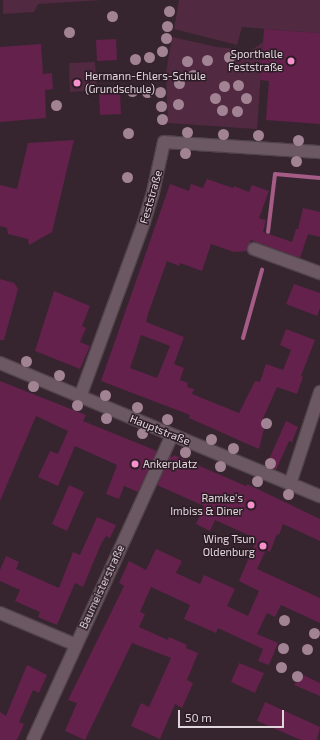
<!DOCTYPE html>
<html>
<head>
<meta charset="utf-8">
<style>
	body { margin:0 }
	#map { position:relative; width:320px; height:740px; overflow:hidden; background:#36252f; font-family:"Exo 2",sans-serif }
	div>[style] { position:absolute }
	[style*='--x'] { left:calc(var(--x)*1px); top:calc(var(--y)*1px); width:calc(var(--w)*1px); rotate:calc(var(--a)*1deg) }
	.green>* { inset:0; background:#512941 }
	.stream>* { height:4px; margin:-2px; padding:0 2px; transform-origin:2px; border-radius:2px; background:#a55d88 }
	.building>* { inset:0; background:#63214c }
	.roads { filter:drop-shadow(1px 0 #50424a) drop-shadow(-1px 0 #50424a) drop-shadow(0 1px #50424a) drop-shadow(0 -1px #50424a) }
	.minor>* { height:12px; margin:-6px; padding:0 6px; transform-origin:6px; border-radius:6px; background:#6c5863 }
	.trees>* { width:11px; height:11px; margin:-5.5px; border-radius:50%; background:#a28394 }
	.dots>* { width:11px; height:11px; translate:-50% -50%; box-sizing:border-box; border:2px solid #2c1c25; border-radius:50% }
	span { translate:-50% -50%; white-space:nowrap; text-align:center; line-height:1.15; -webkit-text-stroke:3px #2c1c25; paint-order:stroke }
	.poi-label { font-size:11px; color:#e1d5dc }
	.right { translate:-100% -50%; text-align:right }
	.left { translate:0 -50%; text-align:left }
	.street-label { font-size:11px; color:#e1d5dc }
	.scale { position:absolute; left:178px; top:710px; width:106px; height:18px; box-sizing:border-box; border:2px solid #e1d5dc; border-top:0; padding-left:5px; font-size:12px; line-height:14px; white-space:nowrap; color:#e1d5dc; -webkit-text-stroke:3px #2c1c25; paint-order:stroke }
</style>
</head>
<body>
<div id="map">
	<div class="green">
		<i style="clip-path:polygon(3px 0,103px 0,38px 4px,34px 12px,3px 14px)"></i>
		<i style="clip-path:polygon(179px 0,320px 0,320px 33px,242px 27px,237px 45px,174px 29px)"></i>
		<i style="clip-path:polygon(172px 37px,217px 47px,237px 49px,241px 57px,263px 42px,257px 129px,168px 123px,166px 73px)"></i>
		<i style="clip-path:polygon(95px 62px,97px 90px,70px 92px,69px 63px)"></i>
	</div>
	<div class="stream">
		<i style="--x:268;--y:232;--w:58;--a:-83.1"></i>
		<i style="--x:275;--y:174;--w:45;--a:5.1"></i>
		<i style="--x:243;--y:338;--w:71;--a:-74.4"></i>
	</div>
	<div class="building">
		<i style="clip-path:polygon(264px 29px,320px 33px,320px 124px,266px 120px,269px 81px,260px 80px)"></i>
		<i style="clip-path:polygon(116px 39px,117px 60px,97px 61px,96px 40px)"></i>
		<i style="clip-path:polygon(41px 44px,43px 74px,52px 73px,53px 89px,45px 90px,46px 118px,0 122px,0 47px)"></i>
		<i style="clip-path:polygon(120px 93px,121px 114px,100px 115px,99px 94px)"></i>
		<i style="clip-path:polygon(74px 140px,52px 232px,29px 245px,28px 239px,8px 234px,7px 228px,0 226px,0 185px,17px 189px,28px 143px)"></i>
		<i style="clip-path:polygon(evenodd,207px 179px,233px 188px,234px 186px,249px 192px,252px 185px,269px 191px,259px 218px,266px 220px,263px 232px,292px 242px,296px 229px,298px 229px,303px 208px,320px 212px,320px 237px,308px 234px,300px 258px,251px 240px,247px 251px,234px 252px,211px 244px,202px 271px,180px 263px,179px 266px,167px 261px,148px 314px,146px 322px,184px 337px,174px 364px,184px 368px,180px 380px,188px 383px,187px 387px,194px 389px,192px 394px,239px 413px,255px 381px,260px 382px,266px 364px,283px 370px,291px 350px,280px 345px,286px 329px,315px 340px,301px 376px,303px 377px,297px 394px,277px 387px,261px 423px,265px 425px,259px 449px,189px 418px,190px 415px,101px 381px,170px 184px,189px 191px,191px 184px,203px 188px,207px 179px,141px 335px,170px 346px,157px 378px,130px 368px,141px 335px)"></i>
		<i style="clip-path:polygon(0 279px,14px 283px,18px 289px,4px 340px,0 340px)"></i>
		<i style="clip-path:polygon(294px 284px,320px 293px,320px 308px,317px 316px,286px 304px)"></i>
		<i style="clip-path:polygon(54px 291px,90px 306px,82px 326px,86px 328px,80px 342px,90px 346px,80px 369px,35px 351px)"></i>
		<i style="clip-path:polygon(0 381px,86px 415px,83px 421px,157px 451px,138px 492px,124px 486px,119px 499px,106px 494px,117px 465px,75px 446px,58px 486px,38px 477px,50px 451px,58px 454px,68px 431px,36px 416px,0 501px)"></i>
		<i style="clip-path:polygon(286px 421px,298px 427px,292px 442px,289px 441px,276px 470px,266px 466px)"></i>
		<i style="clip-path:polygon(174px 455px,246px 486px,247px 484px,320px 519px,320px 541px,283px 524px,279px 535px,277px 534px,270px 552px,266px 550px,257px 569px,320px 598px,320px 623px,281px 605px,275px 617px,267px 613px,257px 634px,278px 643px,269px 665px,258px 661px,263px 649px,218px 628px,216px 633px,184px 619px,190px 605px,151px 587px,140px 612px,145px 614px,139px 627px,168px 640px,169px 637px,187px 645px,186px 648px,198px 653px,187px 680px,193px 683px,182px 708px,175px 704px,160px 739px,131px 726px,141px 703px,149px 707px,171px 658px,132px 643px,85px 740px,65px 731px,77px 703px,68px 700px,124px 586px,119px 583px,129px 561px,146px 570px,156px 549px,182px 561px,176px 573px,200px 584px,204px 575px,235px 589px,227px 606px,248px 616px,259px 591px,239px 581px,257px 539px,215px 520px,210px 531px,196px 524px,204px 506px,157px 485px,170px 456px,173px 457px)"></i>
		<i style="clip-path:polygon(69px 485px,84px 492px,67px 531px,52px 524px)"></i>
		<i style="clip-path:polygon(97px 517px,116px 525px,110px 538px,106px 536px,101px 544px,83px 587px,75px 583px,57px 625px,38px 617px,40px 612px,15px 601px,20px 590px,0 581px,0 570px,6px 556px,19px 562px,16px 569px,59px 588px,73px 552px,80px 555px)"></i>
		<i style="clip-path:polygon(239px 663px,264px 673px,255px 693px,231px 682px)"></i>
		<i style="clip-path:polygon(27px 665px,47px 675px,39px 693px,33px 690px,19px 722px,24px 724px,17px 740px,0 740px,0 712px,6px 716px)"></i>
		<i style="clip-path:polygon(303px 675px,320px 683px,320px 696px,294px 685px)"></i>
		<i style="clip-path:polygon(265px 702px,320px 727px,317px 740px,301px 740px,257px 721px)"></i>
	</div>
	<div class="roads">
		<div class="minor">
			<i style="--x:254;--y:249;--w:70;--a:20"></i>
			<i style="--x:0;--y:363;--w:347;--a:22.6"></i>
			<i style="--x:80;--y:397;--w:186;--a:-69.9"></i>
			<i style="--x:144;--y:222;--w:31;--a:-73"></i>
			<i style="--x:153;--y:192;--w:51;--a:-77.6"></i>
			<i style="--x:164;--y:142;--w:156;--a:3.7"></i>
			<i style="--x:290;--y:484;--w:97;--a:-71.9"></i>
			<i style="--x:0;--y:613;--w:82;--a:22.8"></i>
			<i style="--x:33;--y:740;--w:335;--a:-65.5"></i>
		</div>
	</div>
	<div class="trees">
		<i style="left:169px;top:11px"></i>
		<i style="left:112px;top:16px"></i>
		<i style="left:167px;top:26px"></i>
		<i style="left:69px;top:32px"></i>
		<i style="left:166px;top:38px"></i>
		<i style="left:162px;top:51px"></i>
		<i style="left:149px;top:57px"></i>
		<i style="left:229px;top:57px"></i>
		<i style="left:135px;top:59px"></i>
		<i style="left:207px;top:60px"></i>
		<i style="left:187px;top:61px"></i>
		<i style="left:193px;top:75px"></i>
		<i style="left:179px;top:83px"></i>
		<i style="left:238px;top:85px"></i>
		<i style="left:224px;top:86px"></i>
		<i style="left:132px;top:91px"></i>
		<i style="left:147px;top:92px"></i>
		<i style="left:160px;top:92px"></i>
		<i style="left:215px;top:98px"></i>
		<i style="left:246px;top:98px"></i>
		<i style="left:178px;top:104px"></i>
		<i style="left:56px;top:105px"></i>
		<i style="left:161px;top:106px"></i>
		<i style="left:222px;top:110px"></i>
		<i style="left:237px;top:111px"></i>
		<i style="left:162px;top:119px"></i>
		<i style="left:187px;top:132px"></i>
		<i style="left:128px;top:133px"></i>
		<i style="left:223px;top:134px"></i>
		<i style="left:258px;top:135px"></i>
		<i style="left:298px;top:140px"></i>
		<i style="left:185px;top:153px"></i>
		<i style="left:296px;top:161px"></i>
		<i style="left:127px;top:177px"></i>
		<i style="left:26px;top:361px"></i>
		<i style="left:59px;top:375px"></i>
		<i style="left:33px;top:386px"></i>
		<i style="left:105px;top:395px"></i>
		<i style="left:77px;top:405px"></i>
		<i style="left:137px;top:407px"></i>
		<i style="left:106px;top:418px"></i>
		<i style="left:167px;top:419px"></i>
		<i style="left:266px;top:423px"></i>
		<i style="left:142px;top:433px"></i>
		<i style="left:211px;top:439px"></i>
		<i style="left:233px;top:448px"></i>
		<i style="left:185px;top:452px"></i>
		<i style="left:270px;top:463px"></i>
		<i style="left:220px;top:466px"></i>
		<i style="left:257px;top:481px"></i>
		<i style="left:288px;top:494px"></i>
		<i style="left:284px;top:620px"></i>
		<i style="left:314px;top:633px"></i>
		<i style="left:283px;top:648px"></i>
		<i style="left:307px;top:649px"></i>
		<i style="left:281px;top:667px"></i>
		<i style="left:297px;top:676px"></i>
	</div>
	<div class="dots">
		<i style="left:291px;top:61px;background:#f790cd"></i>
		<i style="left:77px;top:83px;background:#f790cd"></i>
		<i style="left:135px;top:464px;background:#f790cd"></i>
		<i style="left:251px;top:505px;background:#f790cd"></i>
		<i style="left:263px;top:546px;background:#f790cd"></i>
	</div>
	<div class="poi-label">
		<span class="right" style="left:283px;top:61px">Sporthalle<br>Feststraße</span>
		<span class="left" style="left:85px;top:83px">Hermann-Ehlers-Schule<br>(Grundschule)</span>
		<span class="left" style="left:143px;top:464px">Ankerplatz</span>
		<span class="right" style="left:243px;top:505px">Ramke's<br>Imbiss &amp; Diner</span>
		<span class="right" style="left:255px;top:546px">Wing Tsun<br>Oldenburg</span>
	</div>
	<div class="street-label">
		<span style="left:151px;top:197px;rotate:-74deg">Feststraße</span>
		<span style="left:160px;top:430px;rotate:22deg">Hauptstraße</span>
		<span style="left:102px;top:587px;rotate:-65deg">Baumeisterstraße</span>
	</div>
	<div class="scale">50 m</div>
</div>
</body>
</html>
